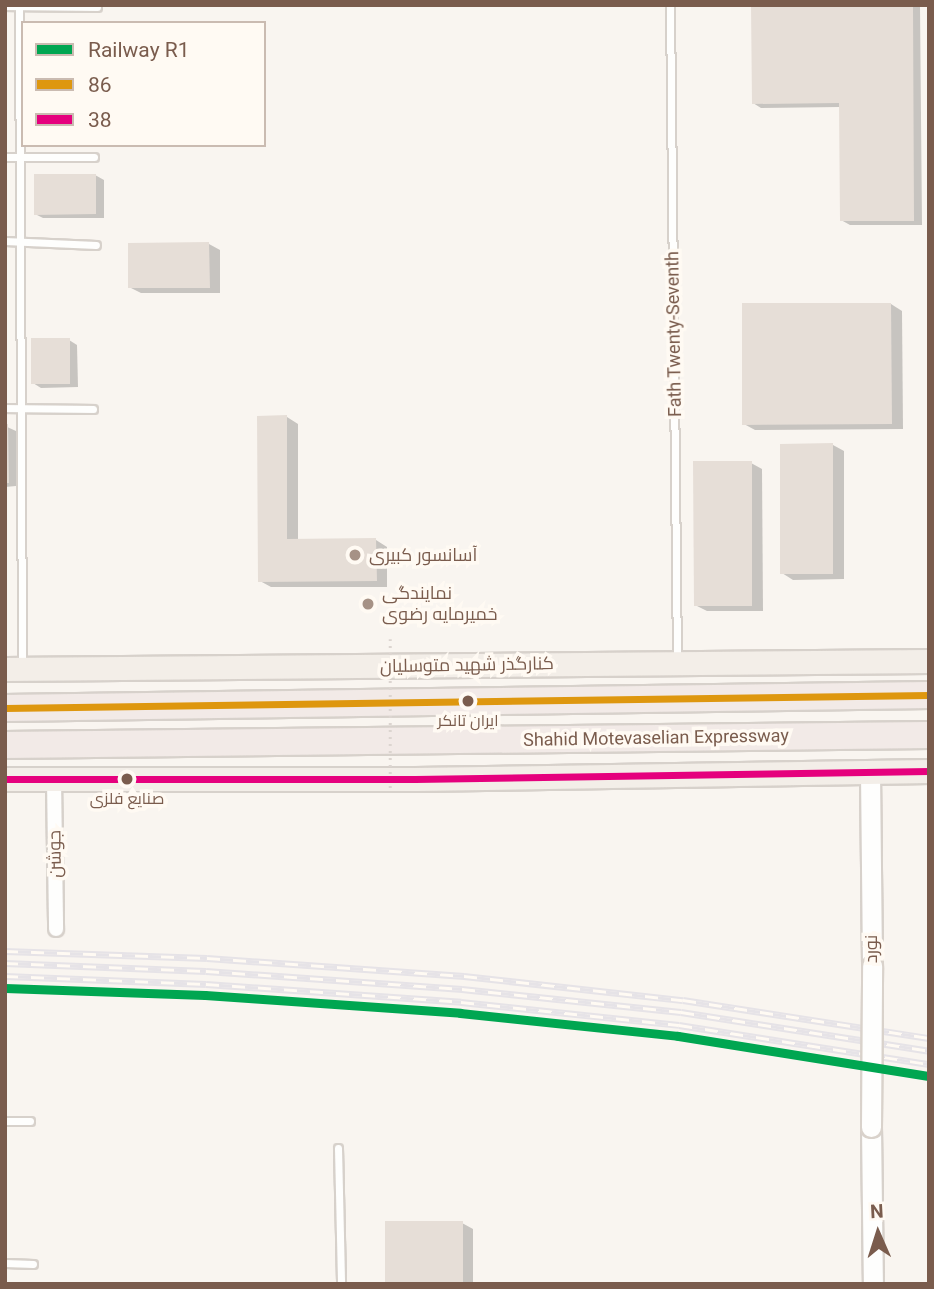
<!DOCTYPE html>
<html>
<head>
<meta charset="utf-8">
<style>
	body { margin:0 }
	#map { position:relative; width:934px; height:1289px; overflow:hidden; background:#f9f5f0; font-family:Roboto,Cairo,sans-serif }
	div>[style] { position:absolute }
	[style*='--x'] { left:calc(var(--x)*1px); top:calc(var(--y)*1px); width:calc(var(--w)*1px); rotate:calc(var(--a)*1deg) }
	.shadow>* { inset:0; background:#0003 }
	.building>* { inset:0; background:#e6ded7 }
	.roads { filter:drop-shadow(2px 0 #d7d1cb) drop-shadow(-2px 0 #d7d1cb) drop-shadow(0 2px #d7d1cb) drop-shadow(0 -2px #d7d1cb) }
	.lane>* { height:7px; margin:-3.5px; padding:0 3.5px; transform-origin:3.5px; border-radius:3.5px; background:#fefefd }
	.street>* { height:14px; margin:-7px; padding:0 7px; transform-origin:7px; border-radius:7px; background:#fefefd }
	.secondary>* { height:19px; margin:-9.5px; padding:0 9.5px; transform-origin:9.5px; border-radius:9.5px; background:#fefefd }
	.primary>* { height:23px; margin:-11.5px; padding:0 11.5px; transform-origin:11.5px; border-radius:11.5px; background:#f3eee8 }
	.highway>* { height:26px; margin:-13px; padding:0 13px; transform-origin:13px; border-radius:13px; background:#f2eae7 }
	.rail>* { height:7px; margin-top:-3.5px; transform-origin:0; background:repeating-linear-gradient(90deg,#fffaf3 0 13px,#e6e3e7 0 26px); box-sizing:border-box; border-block:2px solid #e6e3e7 }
	.path-bridge>* { height:2.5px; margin-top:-1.25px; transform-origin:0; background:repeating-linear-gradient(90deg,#dcd5d0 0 2px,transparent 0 7px) }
	.bridges { filter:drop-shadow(2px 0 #d9d2cb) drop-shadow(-2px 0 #d9d2cb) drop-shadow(0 2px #d9d2cb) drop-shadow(0 -2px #d9d2cb) }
	.secondary-bridge>* { height:19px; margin:-9.5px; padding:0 9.5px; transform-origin:9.5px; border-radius:9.5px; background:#fefefd }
	.bus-1>* { height:7px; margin:-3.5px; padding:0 3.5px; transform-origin:3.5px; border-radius:3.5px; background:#de970f }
	.bus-2>* { height:7px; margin:-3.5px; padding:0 3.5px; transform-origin:3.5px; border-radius:3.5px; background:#e5007d }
	.rail-1>* { height:9px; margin:-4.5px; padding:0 4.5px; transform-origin:4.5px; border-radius:4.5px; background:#00a651 }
	.dots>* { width:19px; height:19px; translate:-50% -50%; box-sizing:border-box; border:4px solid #fffaf3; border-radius:50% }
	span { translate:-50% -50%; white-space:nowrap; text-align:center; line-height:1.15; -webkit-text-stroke:7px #fffaf3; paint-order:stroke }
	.bus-label { font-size:16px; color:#7a5c4d }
	.street-label { font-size:18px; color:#7a5c4d }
	.poi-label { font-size:18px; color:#7a5c4d }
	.left { translate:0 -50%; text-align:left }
	.frame { position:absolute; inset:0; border:7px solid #7a5c4d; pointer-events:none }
	.legend { position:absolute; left:21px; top:21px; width:245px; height:126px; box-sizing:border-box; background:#fffaf3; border:2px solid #cabbb1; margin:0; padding:9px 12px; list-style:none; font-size:21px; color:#7a5c4d }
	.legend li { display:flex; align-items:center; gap:14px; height:35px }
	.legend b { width:35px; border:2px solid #cabbb1 }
	.north { position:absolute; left:843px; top:1198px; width:70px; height:70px; -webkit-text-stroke:5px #fffaf3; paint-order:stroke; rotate:357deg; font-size:19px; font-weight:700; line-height:28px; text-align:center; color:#7a5c4d }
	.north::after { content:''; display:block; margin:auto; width:24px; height:32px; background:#7a5c4d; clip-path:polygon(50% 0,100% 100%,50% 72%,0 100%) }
</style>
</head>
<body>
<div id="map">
	<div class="shadow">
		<i style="clip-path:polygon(753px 5px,920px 5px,922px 225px,850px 225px,841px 220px,840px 107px,761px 108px,753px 103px)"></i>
		<i style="clip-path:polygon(95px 175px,104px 180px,104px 218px,43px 218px,35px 214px)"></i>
		<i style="clip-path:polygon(209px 244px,220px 250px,220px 293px,141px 293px,129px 287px)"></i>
		<i style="clip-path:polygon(891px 304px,902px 311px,903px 429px,755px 430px,744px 424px)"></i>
		<i style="clip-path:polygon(69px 340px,77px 345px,78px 387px,41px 388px,33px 383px)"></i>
		<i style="clip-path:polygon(287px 417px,298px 424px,298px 540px,376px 540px,387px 547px,387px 587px,271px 587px,260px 581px)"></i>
		<i style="clip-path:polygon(5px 426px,16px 431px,16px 486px,5px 487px)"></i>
		<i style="clip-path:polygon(833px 445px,844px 451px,844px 579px,793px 580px,782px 573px)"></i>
		<i style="clip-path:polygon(928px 457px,929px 457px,929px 504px,928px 504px)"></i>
		<i style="clip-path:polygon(751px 463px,762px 469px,763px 611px,707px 611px,695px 605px)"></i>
		<i style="clip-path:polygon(462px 1223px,473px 1229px,473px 1284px,387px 1284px)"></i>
	</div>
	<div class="building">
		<i style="clip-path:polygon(751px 5px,913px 5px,914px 221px,840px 221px,839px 103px,752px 104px)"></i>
		<i style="clip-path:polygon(34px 174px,96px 174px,96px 214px,34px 215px)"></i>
		<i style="clip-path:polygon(209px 242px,210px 288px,128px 288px,128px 243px)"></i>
		<i style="clip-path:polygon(742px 303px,891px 303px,892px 424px,742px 425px)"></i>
		<i style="clip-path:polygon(31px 338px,70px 338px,70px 384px,31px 384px)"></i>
		<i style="clip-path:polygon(287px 415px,287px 539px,376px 538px,377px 581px,258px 582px,257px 416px)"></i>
		<i style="clip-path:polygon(5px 424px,8px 424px,9px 483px,5px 483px)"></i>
		<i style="clip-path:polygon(833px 443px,833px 574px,780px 574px,780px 444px)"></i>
		<i style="clip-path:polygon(693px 461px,752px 461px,752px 606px,694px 606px)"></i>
		<i style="clip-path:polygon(385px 1221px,463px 1221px,463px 1284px,385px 1284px)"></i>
	</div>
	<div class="roads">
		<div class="lane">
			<i style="--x:19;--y:5;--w:661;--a:89.74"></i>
			<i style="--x:670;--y:5;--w:654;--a:89.39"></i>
			<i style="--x:5;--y:6;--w:92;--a:0.6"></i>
			<i style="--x:5;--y:157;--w:89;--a:0"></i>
			<i style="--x:5;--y:241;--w:91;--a:2.5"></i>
			<i style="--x:5;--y:408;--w:88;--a:0.7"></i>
			<i style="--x:5;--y:1121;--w:25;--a:0"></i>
			<i style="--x:338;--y:1148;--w:136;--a:88.7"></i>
			<i style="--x:5;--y:1263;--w:28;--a:2"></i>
		</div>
		<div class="street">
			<i style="--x:54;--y:779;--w:150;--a:89.2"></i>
		</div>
		<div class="secondary">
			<i style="--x:870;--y:772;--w:194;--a:89.4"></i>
			<i style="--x:871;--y:1127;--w:157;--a:89.3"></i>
		</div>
		<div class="primary">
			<i style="--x:5;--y:669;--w:924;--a:-0.5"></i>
			<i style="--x:5;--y:779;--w:410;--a:0"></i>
			<i style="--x:415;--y:779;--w:514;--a:-0.89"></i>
		</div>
		<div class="highway">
			<i style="--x:5;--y:708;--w:924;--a:-0.81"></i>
			<i style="--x:5;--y:745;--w:924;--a:-0.62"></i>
		</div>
	</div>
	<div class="rail">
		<i style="--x:5;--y:951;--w:202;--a:2"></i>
		<i style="--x:207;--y:958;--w:258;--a:4"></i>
		<i style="--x:464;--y:976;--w:220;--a:6.3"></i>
		<i style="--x:683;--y:1000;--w:249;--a:8.8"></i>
		<i style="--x:5;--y:963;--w:201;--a:2.3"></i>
		<i style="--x:206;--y:971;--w:257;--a:4"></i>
		<i style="--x:462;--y:989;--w:220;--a:6"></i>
		<i style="--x:681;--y:1012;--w:251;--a:8.9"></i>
		<i style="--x:5;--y:976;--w:201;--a:2.3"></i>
		<i style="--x:206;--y:984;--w:256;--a:4"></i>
		<i style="--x:461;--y:1002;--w:219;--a:6"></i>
		<i style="--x:679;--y:1025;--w:253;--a:8.9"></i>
	</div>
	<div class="path-bridge">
		<i style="--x:390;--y:788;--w:149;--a:-90"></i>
	</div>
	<div class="bridges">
		<div class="secondary-bridge">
			<i style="--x:871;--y:1127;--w:161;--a:-89.6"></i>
		</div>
	</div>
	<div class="bus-1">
		<i style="--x:5;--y:708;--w:924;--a:-0.81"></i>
	</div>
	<div class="bus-2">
		<i style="--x:5;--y:779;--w:410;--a:0"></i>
		<i style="--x:415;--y:779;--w:514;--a:-0.89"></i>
	</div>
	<div class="rail-1">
		<i style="--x:5;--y:988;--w:200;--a:2"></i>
		<i style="--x:205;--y:995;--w:256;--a:4"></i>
		<i style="--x:460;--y:1013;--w:219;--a:6"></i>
		<i style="--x:678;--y:1036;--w:254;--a:9.1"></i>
	</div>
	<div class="dots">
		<i style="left:355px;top:555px;background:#a69286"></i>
		<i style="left:368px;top:604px;background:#a69286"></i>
		<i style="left:468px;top:701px;background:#7a5c4d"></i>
		<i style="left:127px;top:779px;background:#7a5c4d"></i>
	</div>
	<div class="bus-label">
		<span style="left:468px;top:721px">ایران تانکر</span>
		<span style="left:127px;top:799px">صنایع فلزی</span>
	</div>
	<div class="street-label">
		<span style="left:674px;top:334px;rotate:-91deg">Fath Twenty-Seventh</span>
		<span style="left:467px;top:665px;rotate:-1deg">کنارگذر شهید متوسلیان</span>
		<span style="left:656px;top:738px;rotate:-1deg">Shahid Motevaselian Expressway</span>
		<span style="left:55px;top:854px;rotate:-91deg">جوشن</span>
		<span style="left:871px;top:949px;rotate:-90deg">نورد</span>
	</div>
	<div class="poi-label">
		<span class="left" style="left:369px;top:555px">آسانسور کبیری</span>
		<span class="left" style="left:382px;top:604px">نمایندگی<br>خمیرمایه رضوی</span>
	</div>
	<div class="frame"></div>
	<ul class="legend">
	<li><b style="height:9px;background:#00a651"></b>Railway R1</li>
	<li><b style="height:9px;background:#de970f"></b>86</li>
	<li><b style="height:9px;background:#e5007d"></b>38</li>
	</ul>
	<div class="north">N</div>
</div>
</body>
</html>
